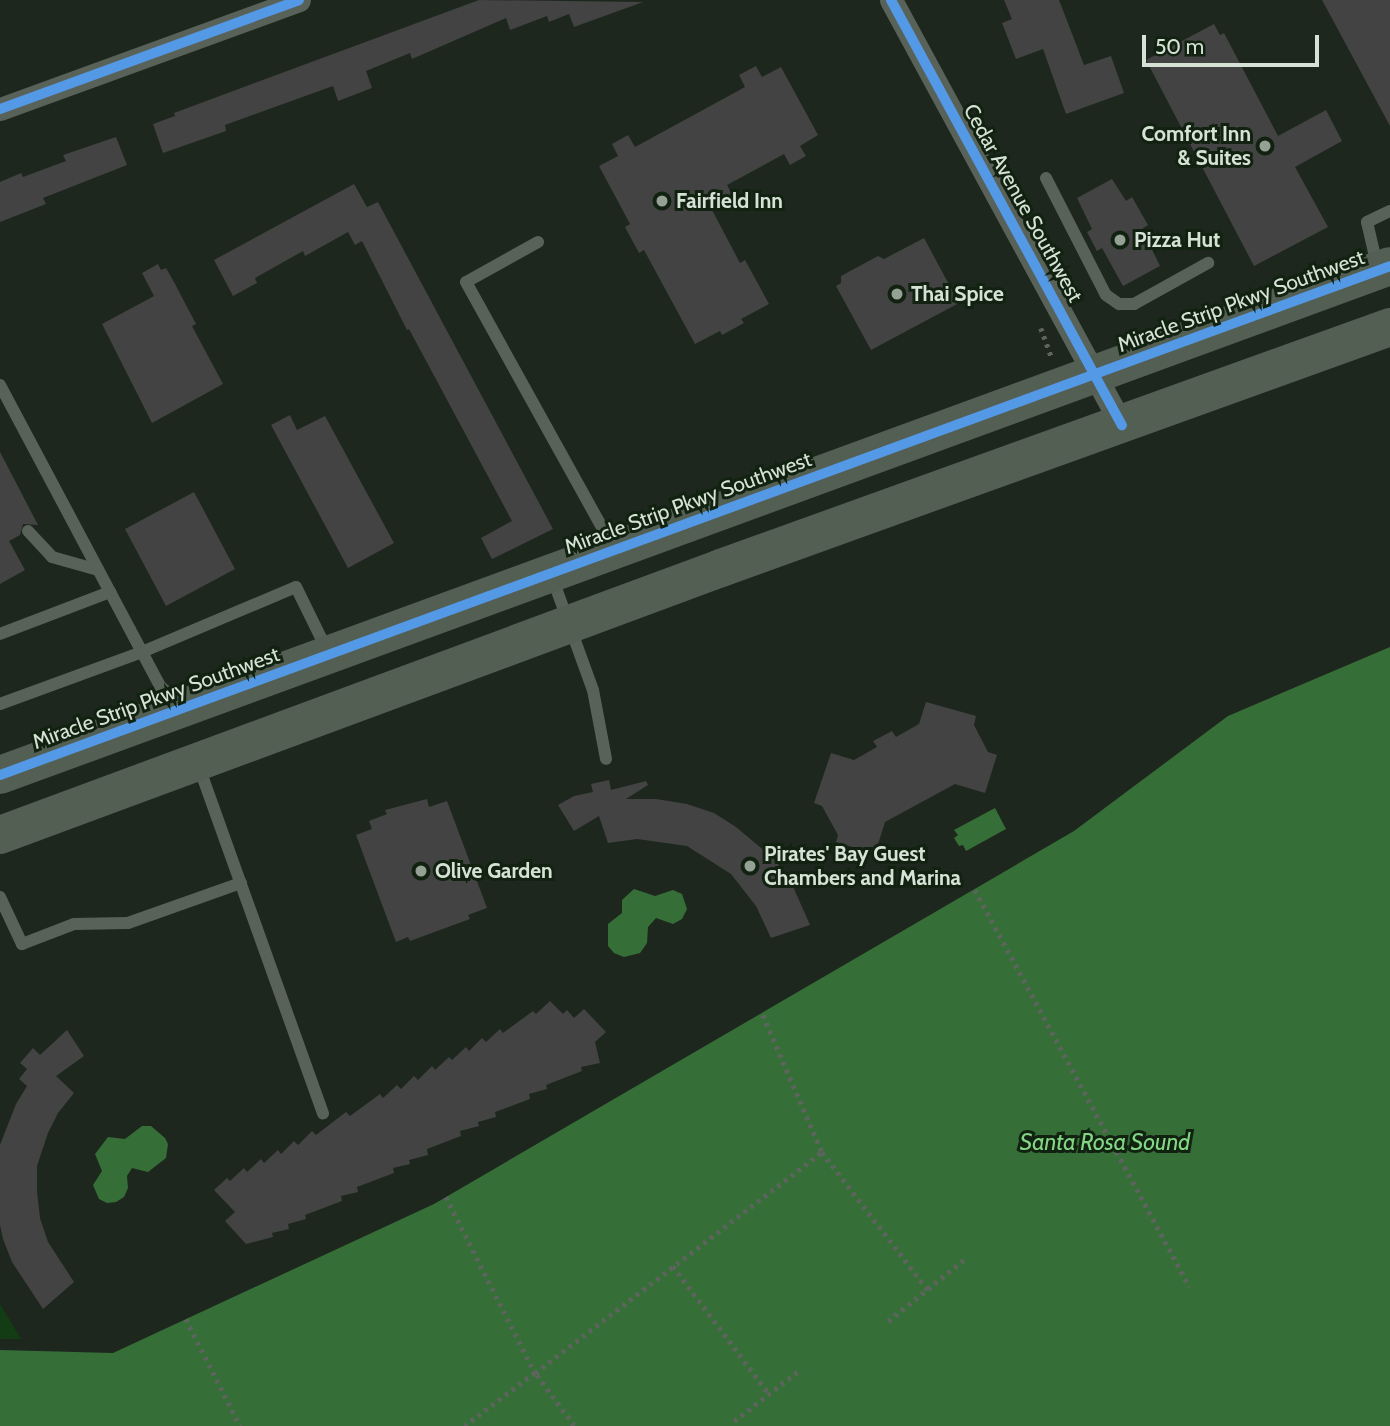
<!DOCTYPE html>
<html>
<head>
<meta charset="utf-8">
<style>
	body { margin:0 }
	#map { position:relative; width:1390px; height:1426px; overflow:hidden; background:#1e271e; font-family:Cabin,sans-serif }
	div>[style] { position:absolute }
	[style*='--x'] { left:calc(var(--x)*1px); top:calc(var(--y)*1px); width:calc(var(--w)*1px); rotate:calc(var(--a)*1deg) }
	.green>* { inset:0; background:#133c15 }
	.water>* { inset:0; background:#366e38 }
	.building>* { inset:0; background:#424342 }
	.path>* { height:4.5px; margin-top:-2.25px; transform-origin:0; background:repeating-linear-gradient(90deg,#5d645d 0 3.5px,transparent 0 8.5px) }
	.lane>* { height:12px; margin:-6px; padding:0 6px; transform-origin:6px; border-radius:6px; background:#596259 }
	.street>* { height:23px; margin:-11.5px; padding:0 11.5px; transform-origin:11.5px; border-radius:11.5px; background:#596259 }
	.highway>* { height:38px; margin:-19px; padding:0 19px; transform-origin:19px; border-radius:19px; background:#545f54 }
	.cycleway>* { height:10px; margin:-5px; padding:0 5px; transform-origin:5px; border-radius:5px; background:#5399e6 }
	.dots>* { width:19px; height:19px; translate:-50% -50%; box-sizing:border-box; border:4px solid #121; border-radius:50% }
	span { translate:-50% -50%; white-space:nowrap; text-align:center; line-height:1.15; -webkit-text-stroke:6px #121; paint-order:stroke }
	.poi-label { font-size:21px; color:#d7e2d7; font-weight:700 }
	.right { translate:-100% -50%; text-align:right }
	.left { translate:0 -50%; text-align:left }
	.street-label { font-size:21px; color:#d7e2d7 }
	.water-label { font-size:23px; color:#83d684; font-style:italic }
	.scale { position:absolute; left:1142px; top:35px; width:177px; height:32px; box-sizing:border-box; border:4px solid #d7e2d7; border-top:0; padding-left:9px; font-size:21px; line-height:24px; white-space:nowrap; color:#d7e2d7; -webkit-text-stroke:5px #121; paint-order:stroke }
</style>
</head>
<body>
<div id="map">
	<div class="green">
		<i style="clip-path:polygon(0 1304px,21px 1339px,0 1339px)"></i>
	</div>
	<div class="water">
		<i style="clip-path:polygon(1390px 647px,1390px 1426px,0 1426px,0 1350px,113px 1353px,434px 1204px,1074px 831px,1228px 716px)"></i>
		<i style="clip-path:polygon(995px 808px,1006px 829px,966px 851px,963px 845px,959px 846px,954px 838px,958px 835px,954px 830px)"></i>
		<i style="clip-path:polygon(634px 889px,655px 896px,673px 890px,682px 894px,687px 909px,682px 919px,673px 924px,656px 918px,648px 927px,647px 943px,640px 953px,624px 957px,614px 953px,608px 946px,608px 924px,622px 913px,622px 900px)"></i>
		<i style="clip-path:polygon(142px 1126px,151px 1126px,165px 1138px,168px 1144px,166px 1158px,148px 1172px,132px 1168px,127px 1176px,128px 1188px,124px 1197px,116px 1202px,107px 1203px,99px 1199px,93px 1185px,102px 1171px,95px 1154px,108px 1137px,125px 1139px)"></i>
	</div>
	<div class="building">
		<i style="clip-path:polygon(479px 0,643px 2px,574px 27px,569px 14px,549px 22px,547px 16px,510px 30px,506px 18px,412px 59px,410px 53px,366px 71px,372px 88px,338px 101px,333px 86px,225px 125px,226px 131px,163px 153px,153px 124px,175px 116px,174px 113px)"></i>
		<i style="clip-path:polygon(1004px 0,1059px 0,1084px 65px,1111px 56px,1124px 93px,1066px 114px,1043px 49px,1016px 59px,1002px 23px,1012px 19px)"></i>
		<i style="clip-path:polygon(1322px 0,1390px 0,1390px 126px)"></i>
		<i style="clip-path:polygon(1214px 24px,1220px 35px,1224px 33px,1278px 136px,1326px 110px,1342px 141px,1295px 167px,1328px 227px,1254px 266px,1146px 60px)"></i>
		<i style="clip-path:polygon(756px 66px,762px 77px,781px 67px,818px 135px,800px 146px,806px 156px,790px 165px,784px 154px,727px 185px,733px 196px,711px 208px,740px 263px,745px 260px,769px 304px,741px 319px,744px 323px,722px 335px,720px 331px,695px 344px,644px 250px,639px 253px,625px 227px,630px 224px,599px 166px,618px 156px,612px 144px,628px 135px,635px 147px,745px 87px,739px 75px)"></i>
		<i style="clip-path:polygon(116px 137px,127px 165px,43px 198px,46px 204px,0 222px,0 182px,21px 173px,23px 177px,66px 161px,63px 155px)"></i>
		<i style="clip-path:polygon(1112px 179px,1126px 201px,1132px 197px,1148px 225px,1142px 229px,1160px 266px,1123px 286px,1102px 248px,1097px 251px,1087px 232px,1092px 229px,1077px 198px)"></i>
		<i style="clip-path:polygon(354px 184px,367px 207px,378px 202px,553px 529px,492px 559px,481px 538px,512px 521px,409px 329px,407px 330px,362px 241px,355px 245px,348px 232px,305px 256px,303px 251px,255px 278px,257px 283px,233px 296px,214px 260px)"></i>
		<i style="clip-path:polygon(924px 238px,959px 303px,871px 350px,836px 286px,841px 283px,841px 276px,878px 256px,884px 259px)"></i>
		<i style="clip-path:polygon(158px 264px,161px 270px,166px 268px,174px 282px,196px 324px,192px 326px,223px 384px,152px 423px,102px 324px,154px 296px,142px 273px)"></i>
		<i style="clip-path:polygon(290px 415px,297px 430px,325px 416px,394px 543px,348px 568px,271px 425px)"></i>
		<i style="clip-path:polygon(0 452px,38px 525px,23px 524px,20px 535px,9px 541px,25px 570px,0 584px)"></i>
		<i style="clip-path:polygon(194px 492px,235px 569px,166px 606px,125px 529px)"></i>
		<i style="clip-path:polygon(926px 702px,976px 716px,974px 725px,988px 752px,997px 755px,985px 793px,955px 784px,885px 822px,875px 854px,836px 842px,838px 835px,822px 806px,814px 803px,831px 753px,854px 760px,877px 747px,873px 741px,892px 731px,896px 737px,919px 724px)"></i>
		<i style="clip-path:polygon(609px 780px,611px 790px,646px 781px,648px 785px,626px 799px,656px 799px,687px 804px,714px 813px,736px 827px,774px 859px,791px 882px,810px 925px,771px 938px,756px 906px,731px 874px,687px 846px,637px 839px,608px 843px,599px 816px,574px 831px,558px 805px,574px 796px,593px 792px,591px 784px)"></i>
		<i style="clip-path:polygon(427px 799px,429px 807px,447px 801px,487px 908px,468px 915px,470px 919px,410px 941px,408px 937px,396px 942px,356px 835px,372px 829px,369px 821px,387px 814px,385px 810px)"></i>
		<i style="clip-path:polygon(550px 1001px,563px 1014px,567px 1010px,574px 1018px,584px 1009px,606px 1032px,595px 1042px,600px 1063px,581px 1067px,582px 1071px,546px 1085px,547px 1089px,529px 1094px,530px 1099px,495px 1112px,496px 1117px,478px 1122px,479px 1126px,460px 1131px,461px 1136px,427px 1149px,428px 1155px,409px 1160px,410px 1164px,393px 1168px,394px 1173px,357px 1187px,358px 1192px,341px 1196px,342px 1201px,305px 1215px,306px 1219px,288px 1224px,289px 1229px,272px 1233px,273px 1237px,246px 1244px,225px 1221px,235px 1212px,214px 1190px,227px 1178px,230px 1181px,244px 1168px,247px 1172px,261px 1159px,264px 1163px,278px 1150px,281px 1154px,294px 1141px,298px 1145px,312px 1131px,316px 1135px,346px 1112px,350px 1116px,380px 1094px,383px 1098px,397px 1085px,401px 1089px,414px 1076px,418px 1080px,432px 1066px,435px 1070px,449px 1057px,452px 1060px,466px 1047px,469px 1051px,482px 1038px,486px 1042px,500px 1029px,503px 1033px,533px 1011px,536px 1014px)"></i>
		<i style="clip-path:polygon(67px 1030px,84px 1056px,56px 1076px,74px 1093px,58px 1113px,48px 1133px,37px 1166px,37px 1192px,40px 1218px,48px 1242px,74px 1282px,43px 1309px,12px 1262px,3px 1239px,0 1225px,0 1145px,16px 1104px,27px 1086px,19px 1079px,27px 1069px,20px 1063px,33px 1048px,40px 1055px)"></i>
	</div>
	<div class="path">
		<i style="--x:1041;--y:328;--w:33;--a:70"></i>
		<i style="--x:975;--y:890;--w:451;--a:61.6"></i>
		<i style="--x:763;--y:1015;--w:149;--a:66.7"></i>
		<i style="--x:822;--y:1152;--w:174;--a:52.5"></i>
		<i style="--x:446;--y:1197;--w:197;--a:63.2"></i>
		<i style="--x:535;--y:1373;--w:88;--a:142.9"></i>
		<i style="--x:673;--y:1266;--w:160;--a:53.1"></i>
		<i style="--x:186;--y:1319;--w:120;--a:63.2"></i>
		<i style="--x:888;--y:1321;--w:99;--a:-38.8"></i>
		<i style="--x:734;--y:1421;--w:85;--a:-37.8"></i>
		<i style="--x:574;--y:1426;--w:66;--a:-126.3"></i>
		<i style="--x:535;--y:1373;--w:362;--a:-37.6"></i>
	</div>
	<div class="lane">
		<i style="--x:1046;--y:178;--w:131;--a:62.9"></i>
		<i style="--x:1106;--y:295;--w:16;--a:35"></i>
		<i style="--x:1119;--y:304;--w:15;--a:0"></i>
		<i style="--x:1134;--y:304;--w:85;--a:-29"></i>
		<i style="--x:538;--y:242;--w:82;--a:150.9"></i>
		<i style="--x:466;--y:282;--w:303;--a:61"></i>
		<i style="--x:1377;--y:265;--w:44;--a:-103.1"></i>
		<i style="--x:1367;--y:222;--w:25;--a:-26"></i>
		<i style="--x:0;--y:385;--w:341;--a:62"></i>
		<i style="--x:160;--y:686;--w:25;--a:42"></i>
		<i style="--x:28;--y:531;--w:35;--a:47"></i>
		<i style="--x:52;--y:557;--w:48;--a:15.8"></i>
		<i style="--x:552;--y:577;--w:120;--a:70.1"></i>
		<i style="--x:593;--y:690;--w:70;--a:79.3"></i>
		<i style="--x:0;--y:634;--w:118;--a:-20.9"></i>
		<i style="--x:0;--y:704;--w:151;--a:-20.1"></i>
		<i style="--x:142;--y:652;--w:167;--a:-22.9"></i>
		<i style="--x:296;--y:587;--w:70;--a:63.8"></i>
		<i style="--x:199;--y:767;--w:368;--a:70.3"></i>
		<i style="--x:0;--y:897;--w:52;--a:64.9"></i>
		<i style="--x:22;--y:944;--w:56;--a:-21"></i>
		<i style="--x:74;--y:924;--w:54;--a:-1.1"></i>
		<i style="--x:128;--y:923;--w:120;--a:-19.5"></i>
	</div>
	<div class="street">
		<i style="--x:891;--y:0;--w:484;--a:61.5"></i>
		<i style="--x:0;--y:109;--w:318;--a:-20"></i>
	</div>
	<div class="highway">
		<i style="--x:0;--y:775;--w:1480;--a:-20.11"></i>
		<i style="--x:0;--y:835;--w:769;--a:-20.32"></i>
		<i style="--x:721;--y:568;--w:711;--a:-19.81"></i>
	</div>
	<div class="cycleway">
		<i style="--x:891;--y:0;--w:484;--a:61.5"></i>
		<i style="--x:0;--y:109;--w:318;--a:-20"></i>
		<i style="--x:0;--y:775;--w:1480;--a:-20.11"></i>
	</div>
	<div class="dots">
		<i style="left:1265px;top:146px;background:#96a196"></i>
		<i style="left:662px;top:201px;background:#96a196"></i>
		<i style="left:1120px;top:240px;background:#96a196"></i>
		<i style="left:897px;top:294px;background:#96a196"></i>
		<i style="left:750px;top:866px;background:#96a196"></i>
		<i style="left:421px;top:871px;background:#96a196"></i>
	</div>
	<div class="poi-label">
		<span class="right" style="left:1251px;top:146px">Comfort Inn<br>&amp; Suites</span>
		<span class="left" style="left:676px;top:201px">Fairfield Inn</span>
		<span class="left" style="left:1134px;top:240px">Pizza Hut</span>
		<span class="left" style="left:911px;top:294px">Thai Spice</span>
		<span class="left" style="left:764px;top:866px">Pirates' Bay Guest<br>Chambers and Marina</span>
		<span class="left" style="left:435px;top:871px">Olive Garden</span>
	</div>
	<div class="street-label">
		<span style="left:1023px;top:203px;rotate:61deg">Cedar Avenue Southwest</span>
		<span style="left:1241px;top:301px;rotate:-20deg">Miracle Strip Pkwy Southwest</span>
		<span style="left:688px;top:503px;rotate:-20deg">Miracle Strip Pkwy Southwest</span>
		<span style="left:156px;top:698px;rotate:-20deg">Miracle Strip Pkwy Southwest</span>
	</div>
	<div class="water-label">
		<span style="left:1105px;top:1142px">Santa Rosa Sound</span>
	</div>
	<div class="scale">50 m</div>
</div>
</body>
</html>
